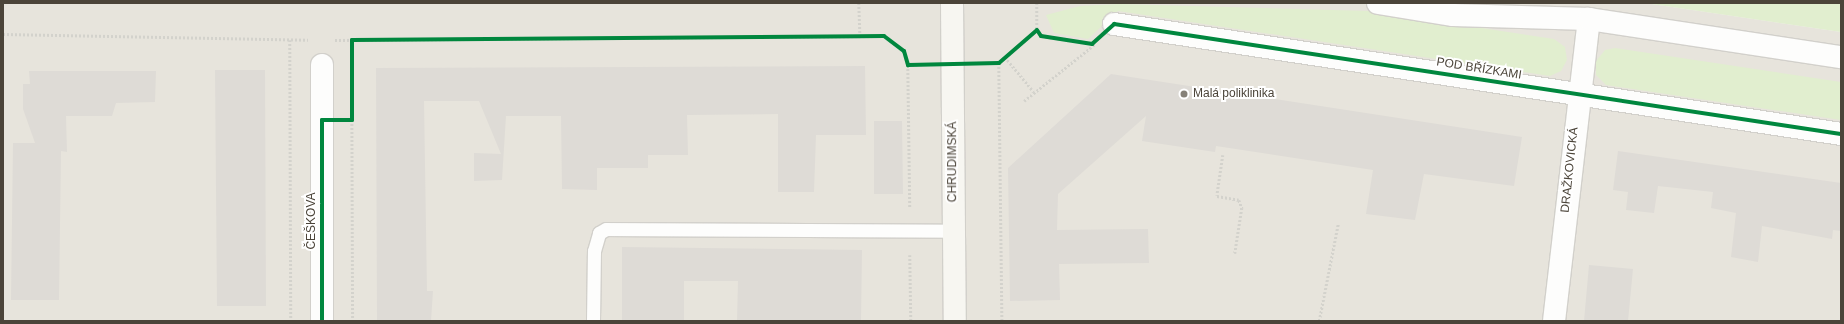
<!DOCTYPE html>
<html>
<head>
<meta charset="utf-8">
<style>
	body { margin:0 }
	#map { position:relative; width:1844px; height:324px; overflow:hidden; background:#f4f2ee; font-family:Helvetica,sans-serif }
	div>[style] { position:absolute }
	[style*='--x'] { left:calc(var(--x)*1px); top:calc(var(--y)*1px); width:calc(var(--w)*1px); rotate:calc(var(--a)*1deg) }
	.residential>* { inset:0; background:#e7e4dc }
	.green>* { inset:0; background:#e1eecf }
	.building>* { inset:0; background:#dedbd6 }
	.path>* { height:2.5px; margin-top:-1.25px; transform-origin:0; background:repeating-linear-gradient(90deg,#d3d2cc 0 2px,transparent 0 4px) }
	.roads { filter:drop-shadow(1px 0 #d2d0cb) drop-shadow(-1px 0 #d2d0cb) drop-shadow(0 1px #d2d0cb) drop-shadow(0 -1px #d2d0cb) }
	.service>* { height:13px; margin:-6.5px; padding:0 6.5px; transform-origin:6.5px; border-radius:6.5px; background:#fdfdfc }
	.minor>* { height:22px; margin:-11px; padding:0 11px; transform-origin:11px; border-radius:11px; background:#fdfdfc }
	.tertiary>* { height:22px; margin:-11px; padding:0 11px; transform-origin:11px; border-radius:11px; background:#fdfdfc }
	.secondary>* { height:22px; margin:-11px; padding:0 11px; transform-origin:11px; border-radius:11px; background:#f7f6f1 }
	.cycleway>* { height:4px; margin:-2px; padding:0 2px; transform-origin:2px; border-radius:2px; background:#00873e }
	.dots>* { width:11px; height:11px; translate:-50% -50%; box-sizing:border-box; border:2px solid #fff; border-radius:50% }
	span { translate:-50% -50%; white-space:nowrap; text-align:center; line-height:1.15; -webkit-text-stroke:4px #fff; paint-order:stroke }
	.street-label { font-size:12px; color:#4b4439 }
	.poi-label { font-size:12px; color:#4b4439 }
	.left { translate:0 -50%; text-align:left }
	.frame { position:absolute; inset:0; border:4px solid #4b4439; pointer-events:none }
</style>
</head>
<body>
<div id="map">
	<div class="residential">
		<i style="clip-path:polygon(3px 3px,1645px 3px,1841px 32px,1841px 321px,3px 321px)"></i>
	</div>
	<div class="green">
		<i style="clip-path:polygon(1645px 3px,1841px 3px,1841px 32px)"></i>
		<i style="clip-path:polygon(1120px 4px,1370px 11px,1554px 39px,1565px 47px,1567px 60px,1561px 71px,1550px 76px,1118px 11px,1088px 39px,1054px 33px,1046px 15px,1080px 6px)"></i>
		<i style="clip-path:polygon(1615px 48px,1841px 82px,1841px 120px,1606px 85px,1596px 75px,1596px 61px,1605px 50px)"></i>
	</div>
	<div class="building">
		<i style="clip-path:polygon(865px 66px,866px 135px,816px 135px,814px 192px,778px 192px,778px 114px,687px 115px,688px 155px,648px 155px,648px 168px,597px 168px,597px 190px,562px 189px,561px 116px,506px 116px,502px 180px,474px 181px,474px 153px,501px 154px,479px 101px,424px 101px,427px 291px,433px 291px,431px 321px,377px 321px,376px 68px)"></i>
		<i style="clip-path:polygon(215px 70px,265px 70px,266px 306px,217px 306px)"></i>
		<i style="clip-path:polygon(29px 71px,156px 71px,155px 102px,116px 103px,112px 116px,66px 116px,67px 152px,61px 151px,59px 300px,11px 300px,13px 143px,35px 143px,23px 109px,23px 84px,30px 84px)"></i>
		<i style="clip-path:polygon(1111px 74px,1522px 137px,1514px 186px,1424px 174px,1415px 220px,1366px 214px,1373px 170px,1216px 146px,1215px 152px,1142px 141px,1146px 116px,1058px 194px,1057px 230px,1148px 229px,1149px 263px,1059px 264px,1060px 300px,1010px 301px,1008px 168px)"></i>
		<i style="clip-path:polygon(874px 121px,902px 121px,903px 194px,874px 194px)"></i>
		<i style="clip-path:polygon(1618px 151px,1841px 183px,1841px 231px,1833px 230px,1832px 239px,1762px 226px,1758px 262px,1731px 257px,1736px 213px,1711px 208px,1713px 192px,1658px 186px,1654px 213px,1626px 210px,1628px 192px,1613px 190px)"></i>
		<i style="clip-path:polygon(622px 247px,862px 250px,861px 321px,737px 321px,738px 281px,684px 281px,684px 321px,622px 321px)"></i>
		<i style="clip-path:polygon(1589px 265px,1633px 269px,1628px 321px,1584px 321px)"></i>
	</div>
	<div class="path">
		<i style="--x:859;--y:3;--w:32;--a:88"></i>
		<i style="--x:1037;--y:3;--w:27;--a:90"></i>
		<i style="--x:1037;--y:30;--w:7;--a:56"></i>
		<i style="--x:1041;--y:36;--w:51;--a:7.8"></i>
		<i style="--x:3;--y:34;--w:305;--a:1.1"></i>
		<i style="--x:290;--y:40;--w:281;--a:89.8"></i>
		<i style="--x:335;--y:40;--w:549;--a:-0.42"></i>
		<i style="--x:884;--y:36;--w:25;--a:37"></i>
		<i style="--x:904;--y:51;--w:15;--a:74"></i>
		<i style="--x:908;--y:65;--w:143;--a:89.2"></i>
		<i style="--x:352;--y:40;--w:27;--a:90"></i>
		<i style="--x:1005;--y:57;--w:45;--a:50.4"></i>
		<i style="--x:981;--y:63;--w:18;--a:0"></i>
		<i style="--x:999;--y:63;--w:50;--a:-41"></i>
		<i style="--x:999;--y:63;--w:258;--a:89.3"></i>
		<i style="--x:908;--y:65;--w:16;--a:-4"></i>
		<i style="--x:352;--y:84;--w:237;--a:89.8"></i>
		<i style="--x:1024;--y:101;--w:90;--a:-38.7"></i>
		<i style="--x:1223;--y:155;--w:41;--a:98.3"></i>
		<i style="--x:1217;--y:196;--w:22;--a:10"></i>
		<i style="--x:1239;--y:200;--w:9;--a:69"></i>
		<i style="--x:1242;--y:208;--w:46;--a:98.8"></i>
		<i style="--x:910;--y:255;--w:66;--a:89.1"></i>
		<i style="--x:1319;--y:321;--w:99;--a:-78.9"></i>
	</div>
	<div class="roads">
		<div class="service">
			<i style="--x:593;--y:321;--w:70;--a:-89.2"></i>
			<i style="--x:594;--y:251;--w:19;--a:-74"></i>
			<i style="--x:599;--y:233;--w:8;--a:-30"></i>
			<i style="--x:606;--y:229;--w:348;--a:0.3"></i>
		</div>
		<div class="minor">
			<i style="--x:1114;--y:24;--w:735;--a:8.6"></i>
			<i style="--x:322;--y:65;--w:256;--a:90"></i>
			<i style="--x:1554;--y:321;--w:304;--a:-83.4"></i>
		</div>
		<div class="tertiary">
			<i style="--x:1378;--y:3;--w:76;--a:9.1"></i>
			<i style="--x:1453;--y:15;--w:136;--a:1.7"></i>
			<i style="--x:1589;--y:19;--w:255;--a:8.6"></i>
		</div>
		<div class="secondary">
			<i style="--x:952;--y:3;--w:318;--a:89.5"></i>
		</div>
	</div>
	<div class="cycleway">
		<i style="--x:322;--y:321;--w:201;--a:-90"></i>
		<i style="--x:322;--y:120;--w:30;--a:0"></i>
		<i style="--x:352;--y:120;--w:80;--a:-90"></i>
		<i style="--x:352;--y:40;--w:532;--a:-0.43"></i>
		<i style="--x:884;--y:36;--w:25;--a:37"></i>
		<i style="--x:904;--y:51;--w:15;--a:74"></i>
		<i style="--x:908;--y:65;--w:91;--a:-1.3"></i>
		<i style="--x:999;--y:63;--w:50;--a:-41"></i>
		<i style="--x:1037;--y:30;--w:7;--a:56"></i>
		<i style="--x:1041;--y:36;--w:52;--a:8.9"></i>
		<i style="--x:1092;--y:44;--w:30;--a:-42"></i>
		<i style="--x:1114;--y:24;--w:735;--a:8.6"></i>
	</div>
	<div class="dots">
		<i style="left:1184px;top:94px;background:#868178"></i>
	</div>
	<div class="street-label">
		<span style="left:1479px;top:69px;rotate:9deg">POD BŘÍZKAMI</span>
		<span style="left:953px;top:162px;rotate:-90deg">CHRUDIMSKÁ</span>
		<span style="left:1570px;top:170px;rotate:-84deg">DRAŽKOVICKÁ</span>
		<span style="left:312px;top:221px;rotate:-90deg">ČEŠKOVA</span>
	</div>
	<div class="poi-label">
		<span class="left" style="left:1193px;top:94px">Malá poliklinika</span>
	</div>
	<div class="frame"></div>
</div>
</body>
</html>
